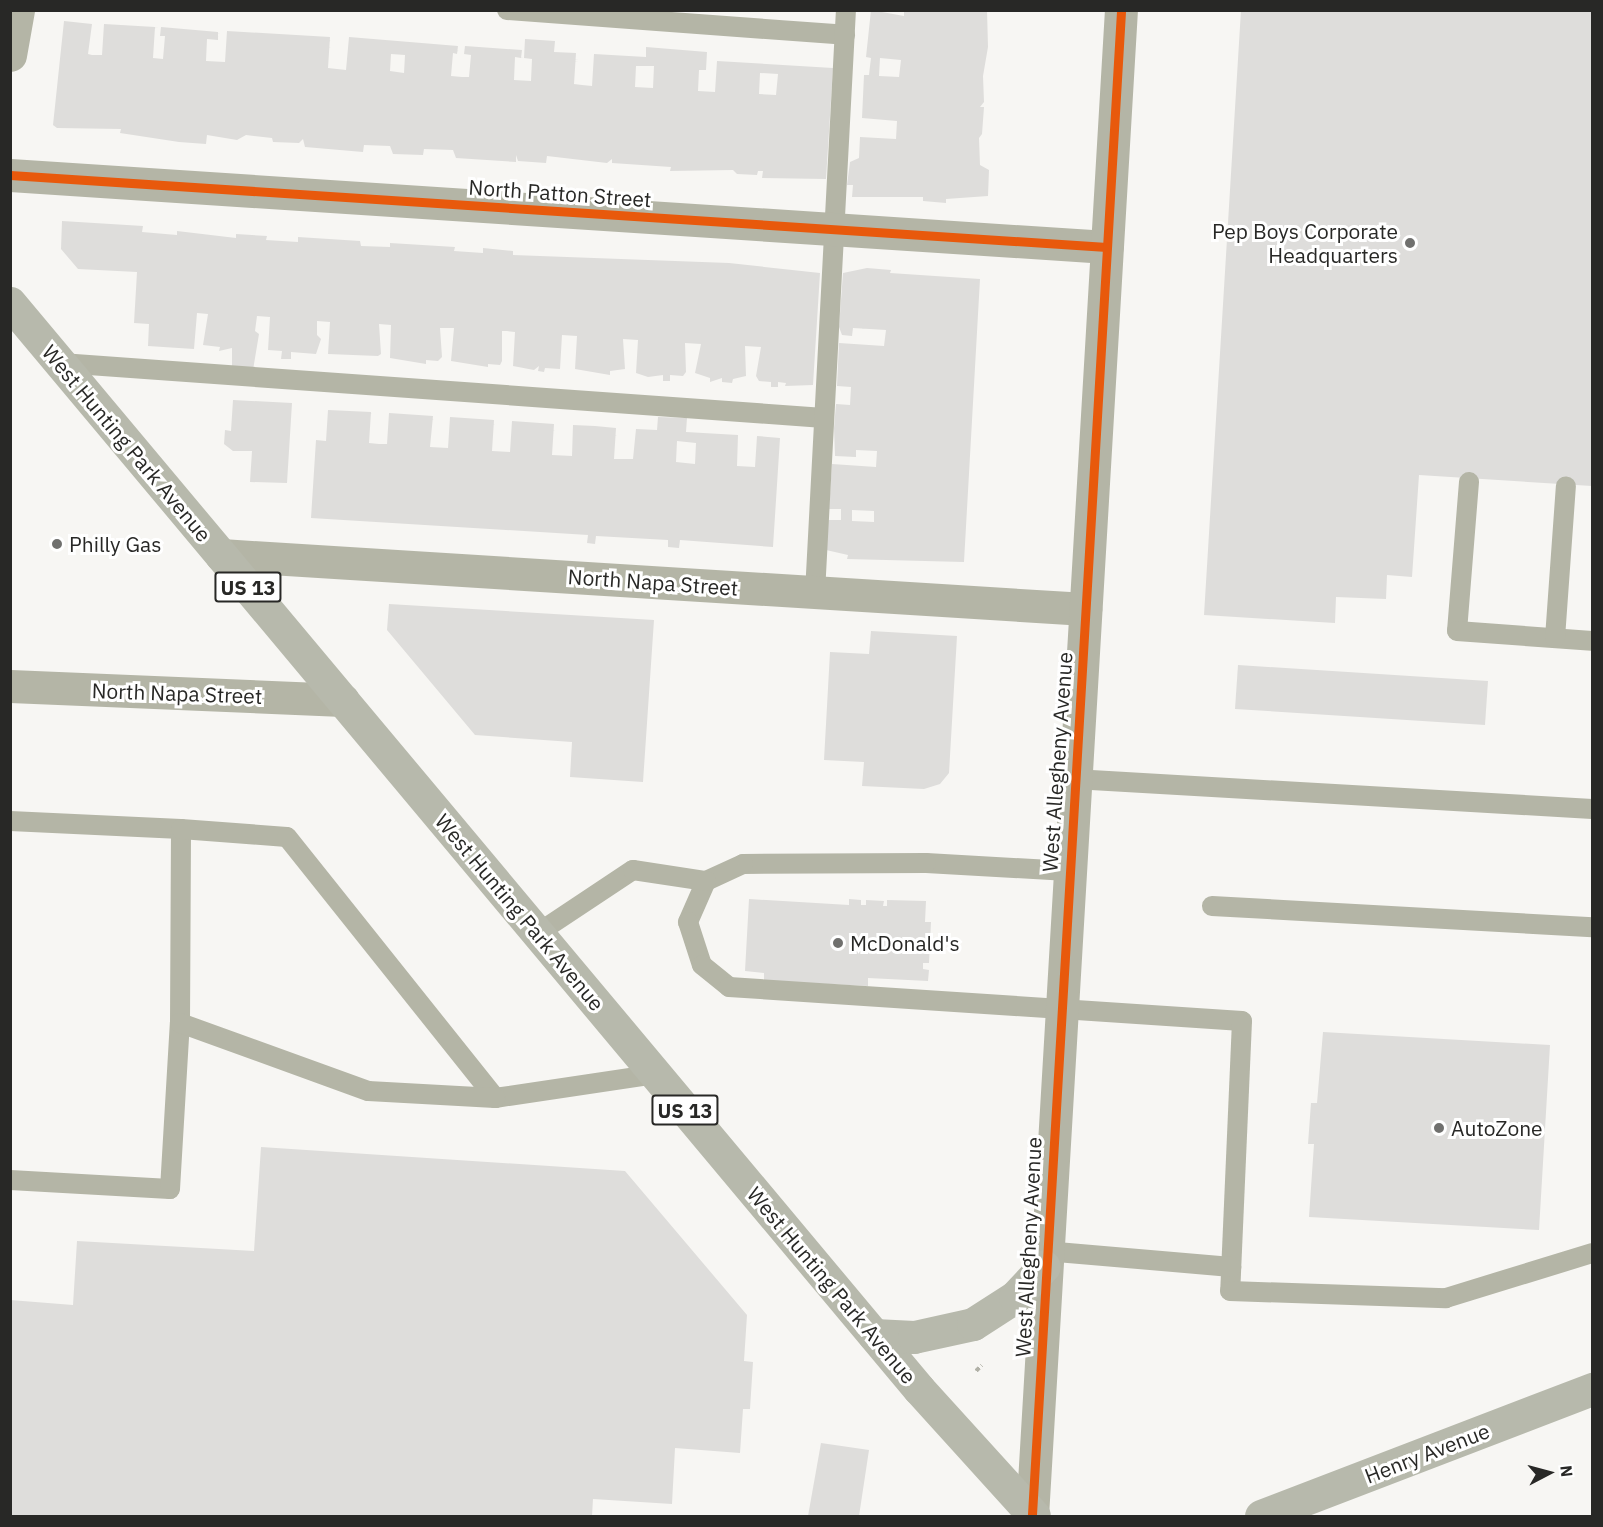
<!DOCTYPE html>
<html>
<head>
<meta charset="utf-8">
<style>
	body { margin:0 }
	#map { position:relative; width:1603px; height:1527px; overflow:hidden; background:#f7f6f3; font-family:"IBM Plex Sans",sans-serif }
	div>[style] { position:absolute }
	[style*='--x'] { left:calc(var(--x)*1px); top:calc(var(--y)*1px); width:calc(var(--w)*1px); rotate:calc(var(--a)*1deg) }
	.building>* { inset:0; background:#dedddb }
	.path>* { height:4px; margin-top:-2px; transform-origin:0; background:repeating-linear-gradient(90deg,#b1b1a7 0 4.5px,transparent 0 7.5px) }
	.service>* { height:20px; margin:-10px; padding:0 10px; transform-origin:10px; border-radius:10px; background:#b4b5a6 }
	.minor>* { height:33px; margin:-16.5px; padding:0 16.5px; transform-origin:16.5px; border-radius:16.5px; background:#b4b5a6 }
	.secondary>* { height:33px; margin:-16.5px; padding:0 16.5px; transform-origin:16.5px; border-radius:16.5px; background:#b4b5a6 }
	.primary>* { height:33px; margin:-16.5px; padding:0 16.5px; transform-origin:16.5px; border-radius:16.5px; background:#b7b9ac }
	.cycleway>* { height:9px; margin:-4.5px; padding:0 4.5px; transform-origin:4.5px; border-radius:4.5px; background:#e8590c }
	.dots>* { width:16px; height:16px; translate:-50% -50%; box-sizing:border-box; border:3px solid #fff; border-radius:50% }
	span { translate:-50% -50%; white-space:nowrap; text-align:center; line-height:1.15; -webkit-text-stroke:6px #fff; paint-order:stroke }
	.shield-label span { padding:2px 4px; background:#fff; border:2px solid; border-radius:4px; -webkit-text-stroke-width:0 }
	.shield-label { font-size:20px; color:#282826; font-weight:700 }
	.street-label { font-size:21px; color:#282826 }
	.poi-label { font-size:21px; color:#282826 }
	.right { translate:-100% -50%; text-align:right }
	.left { translate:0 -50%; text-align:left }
	.frame { position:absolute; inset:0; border:12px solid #282826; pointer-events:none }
	.north { position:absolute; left:1519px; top:1443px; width:60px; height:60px; -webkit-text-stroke:4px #fff; paint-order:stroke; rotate:84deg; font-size:16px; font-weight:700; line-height:24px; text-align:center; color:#282826 }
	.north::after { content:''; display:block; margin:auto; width:21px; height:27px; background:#282826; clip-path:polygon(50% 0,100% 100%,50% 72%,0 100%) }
</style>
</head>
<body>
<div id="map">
	<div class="building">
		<i style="clip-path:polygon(evenodd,871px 10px,904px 16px,904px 10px,987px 10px,988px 47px,983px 76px,984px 102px,980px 107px,984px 107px,982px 134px,979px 138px,980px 165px,989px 170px,988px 196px,946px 199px,946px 203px,923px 201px,923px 197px,852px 197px,853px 185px,847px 185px,850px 162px,859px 158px,860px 137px,896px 139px,897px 121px,862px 118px,864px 75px,869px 75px,870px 66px,871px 58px,866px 57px,871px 10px,880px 58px,901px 60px,899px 77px,879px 76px,880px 58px)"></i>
		<i style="clip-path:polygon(1241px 10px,1592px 10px,1592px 486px,1419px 475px,1412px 577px,1387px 575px,1386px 599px,1336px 597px,1335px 623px,1204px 615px)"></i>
		<i style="clip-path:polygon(evenodd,64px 21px,92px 24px,88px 54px,92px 55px,102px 55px,104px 24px,155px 27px,153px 58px,163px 59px,165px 36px,160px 36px,161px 27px,218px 32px,218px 40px,207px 39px,206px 61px,225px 62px,227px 31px,330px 37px,328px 68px,346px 70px,349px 37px,458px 46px,457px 54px,453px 53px,451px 76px,462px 77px,469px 77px,471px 55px,464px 54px,465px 46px,522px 50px,521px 58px,515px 57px,514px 80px,531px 81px,532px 59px,524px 58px,525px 39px,555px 41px,554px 52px,576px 53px,574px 84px,582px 85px,592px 86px,594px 54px,646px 57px,646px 47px,707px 52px,706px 70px,699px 70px,698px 91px,715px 92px,717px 61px,833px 68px,826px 179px,762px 178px,763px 171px,758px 171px,757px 175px,737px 174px,733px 170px,670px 171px,671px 167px,612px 163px,612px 159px,607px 163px,547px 156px,546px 163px,518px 161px,516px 155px,516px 162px,456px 158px,453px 150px,424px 149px,423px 155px,393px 154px,390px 146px,364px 145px,363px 152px,305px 147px,303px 139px,299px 143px,273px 142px,272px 138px,246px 135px,237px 140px,207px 135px,206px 144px,179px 142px,120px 133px,121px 129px,57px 128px,53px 125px,64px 21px,391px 54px,405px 55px,404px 73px,390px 71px,391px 54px,64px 21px,636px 66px,654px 66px,653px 88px,635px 87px,636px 66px,64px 21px,760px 73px,778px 74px,776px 95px,759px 94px,760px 73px)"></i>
		<i style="clip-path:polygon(62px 221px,143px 226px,142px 232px,177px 235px,177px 231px,236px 238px,236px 234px,267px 236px,266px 240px,298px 242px,298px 237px,360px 241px,361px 246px,390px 247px,390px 243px,455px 247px,454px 251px,483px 253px,483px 248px,513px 251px,513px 255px,729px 263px,820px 273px,813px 385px,785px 386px,786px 383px,778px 382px,778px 387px,771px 387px,771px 382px,759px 381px,756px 376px,761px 347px,745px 346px,746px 376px,733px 379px,732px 383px,722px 382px,722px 378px,710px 382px,710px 378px,695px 373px,701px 344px,685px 343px,686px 372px,683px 376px,670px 375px,670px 381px,663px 381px,663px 375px,648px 377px,636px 373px,638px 340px,623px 339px,625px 369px,610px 371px,610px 375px,575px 369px,577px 336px,562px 335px,560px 369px,545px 368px,544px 372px,538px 371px,539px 366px,534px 370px,513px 366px,515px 332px,507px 331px,502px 331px,502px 361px,500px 365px,488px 364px,488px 367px,451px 361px,454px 328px,440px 328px,442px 357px,438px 361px,426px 360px,426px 364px,390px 358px,391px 325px,379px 324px,381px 354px,378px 356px,328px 354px,330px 322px,317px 321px,317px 335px,321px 339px,316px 354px,291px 352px,291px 359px,281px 359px,282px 351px,268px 350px,270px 317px,257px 316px,255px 331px,259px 334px,253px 370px,232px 369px,232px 348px,219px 351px,220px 347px,203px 345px,208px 314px,197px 313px,194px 349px,148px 346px,149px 324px,134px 323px,137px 272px,78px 269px,61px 249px)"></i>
		<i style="clip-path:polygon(evenodd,867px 268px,891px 270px,890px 273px,980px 279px,964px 562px,847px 559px,848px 555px,826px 550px,828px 520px,841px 520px,841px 509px,829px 509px,832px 464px,876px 467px,877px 451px,856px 450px,856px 457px,835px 456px,834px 428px,836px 404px,850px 405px,851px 387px,837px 386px,839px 343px,884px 346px,886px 330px,853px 328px,852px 336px,842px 335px,839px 327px,843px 273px,867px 268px,852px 510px,874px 511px,874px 522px,852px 521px,852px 510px)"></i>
		<i style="clip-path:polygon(233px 400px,292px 403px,287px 483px,250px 482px,252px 451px,233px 451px,224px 444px,225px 430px,231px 431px)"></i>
		<i style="clip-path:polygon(evenodd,328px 410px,371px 412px,369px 443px,379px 444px,387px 444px,389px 413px,433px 416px,430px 447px,448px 448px,450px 417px,494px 420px,492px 451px,510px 452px,512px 421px,554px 424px,552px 455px,572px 456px,573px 425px,595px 426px,616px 428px,614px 459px,633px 459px,636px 429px,657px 430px,658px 417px,687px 418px,686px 432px,738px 435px,737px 466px,755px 467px,757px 436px,780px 438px,773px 547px,680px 540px,679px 548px,668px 547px,668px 540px,596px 536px,595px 544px,587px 543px,588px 535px,311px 518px,316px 440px,326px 441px,328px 410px,677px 441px,696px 443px,695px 464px,676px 462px,677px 441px)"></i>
		<i style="clip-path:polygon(389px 604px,654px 620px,643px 782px,570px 777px,572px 742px,475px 735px,387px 630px)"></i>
		<i style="clip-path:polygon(871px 631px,957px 636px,949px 773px,940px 784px,924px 789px,862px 786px,864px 762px,824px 760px,830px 652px,869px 654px)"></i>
		<i style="clip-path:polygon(1238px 665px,1488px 681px,1485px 725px,1235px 709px)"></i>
		<i style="clip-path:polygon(749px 899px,849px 905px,849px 899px,861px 900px,861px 905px,866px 905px,866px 900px,884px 901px,883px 906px,887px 906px,887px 900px,926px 901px,925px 922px,931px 922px,929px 963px,923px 963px,923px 969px,929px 970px,928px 981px,868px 978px,868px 986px,764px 981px,764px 973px,745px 971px)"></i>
		<i style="clip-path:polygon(1323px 1032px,1550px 1045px,1539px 1230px,1309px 1217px,1314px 1144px,1308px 1144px,1311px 1103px,1317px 1103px)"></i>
		<i style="clip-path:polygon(261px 1147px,625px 1171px,747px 1315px,744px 1361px,753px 1362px,750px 1409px,743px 1409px,740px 1453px,675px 1448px,672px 1504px,593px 1499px,592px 1516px,10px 1516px,10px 1300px,73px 1305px,77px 1241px,254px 1251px)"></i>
		<i style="clip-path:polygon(821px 1443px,869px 1450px,859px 1516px,808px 1516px)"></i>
	</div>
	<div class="path">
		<i style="--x:976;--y:1371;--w:8;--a:-45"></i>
	</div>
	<div class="service">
		<i style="--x:507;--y:10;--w:339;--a:4.2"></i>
		<i style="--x:61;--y:363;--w:765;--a:4.12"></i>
		<i style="--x:1469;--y:482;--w:149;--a:94.6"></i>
		<i style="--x:1457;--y:631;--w:135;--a:4.2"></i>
		<i style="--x:815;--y:593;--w:584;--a:-86.96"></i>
		<i style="--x:1555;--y:638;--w:152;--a:-85.9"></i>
		<i style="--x:1074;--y:779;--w:519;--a:3.31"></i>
		<i style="--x:10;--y:821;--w:171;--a:2.7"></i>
		<i style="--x:1068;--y:871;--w:142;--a:-176.8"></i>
		<i style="--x:926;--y:863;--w:183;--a:179.7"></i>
		<i style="--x:743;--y:864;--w:41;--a:155.3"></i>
		<i style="--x:706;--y:881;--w:45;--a:113.7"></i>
		<i style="--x:688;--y:922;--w:45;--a:72"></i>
		<i style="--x:702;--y:965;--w:35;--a:39"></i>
		<i style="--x:729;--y:987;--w:514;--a:3.79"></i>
		<i style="--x:1242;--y:1021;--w:270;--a:92.5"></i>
		<i style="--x:1230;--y:1291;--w:216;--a:1.9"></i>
		<i style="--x:1446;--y:1298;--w:153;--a:-17.1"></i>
		<i style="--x:1212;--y:906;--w:381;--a:3.2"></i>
		<i style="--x:538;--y:933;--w:114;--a:-33.6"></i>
		<i style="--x:633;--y:870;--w:74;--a:8.6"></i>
		<i style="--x:495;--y:1098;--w:162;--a:-8.5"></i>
		<i style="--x:10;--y:1180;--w:160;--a:3.2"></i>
		<i style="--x:170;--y:1189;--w:166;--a:-86.6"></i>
		<i style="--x:180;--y:1023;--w:194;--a:-89.7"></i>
		<i style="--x:181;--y:829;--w:106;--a:4.3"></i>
		<i style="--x:287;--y:837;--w:334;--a:51.4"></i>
		<i style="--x:495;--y:1098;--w:127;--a:-176.8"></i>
		<i style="--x:368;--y:1091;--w:200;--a:-160.1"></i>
		<i style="--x:1045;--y:1251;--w:187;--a:4.9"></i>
	</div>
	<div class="minor">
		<i style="--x:10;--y:55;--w:46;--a:-79.9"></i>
		<i style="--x:10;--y:175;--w:1099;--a:3.76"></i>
		<i style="--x:221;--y:555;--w:866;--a:3.58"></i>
		<i style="--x:10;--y:686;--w:333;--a:2.4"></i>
	</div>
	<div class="secondary">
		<i style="--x:1032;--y:1516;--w:1509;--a:-86.62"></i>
	</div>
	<div class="primary">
		<i style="--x:10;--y:303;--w:1416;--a:50.07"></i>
		<i style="--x:919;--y:1389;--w:171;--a:47.8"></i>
		<i style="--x:874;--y:1335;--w:40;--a:2.9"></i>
		<i style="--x:914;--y:1337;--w:60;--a:-12.4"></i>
		<i style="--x:973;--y:1324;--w:50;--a:-32.7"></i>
		<i style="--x:1015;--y:1297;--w:42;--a:-46.9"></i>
		<i style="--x:1261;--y:1516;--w:355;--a:-21"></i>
	</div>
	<div class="cycleway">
		<i style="--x:10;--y:175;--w:1099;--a:3.76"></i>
		<i style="--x:1032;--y:1514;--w:1507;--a:-86.61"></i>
	</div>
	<div class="dots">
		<i style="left:1410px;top:243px;background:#70706e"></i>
		<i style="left:57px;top:544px;background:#70706e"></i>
		<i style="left:838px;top:943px;background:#70706e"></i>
		<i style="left:1439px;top:1128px;background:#70706e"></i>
	</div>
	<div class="shield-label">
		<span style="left:248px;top:587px">US 13</span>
		<span style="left:685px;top:1110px">US 13</span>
	</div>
	<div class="street-label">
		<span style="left:560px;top:193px;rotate:4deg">North Patton Street</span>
		<span style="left:127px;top:443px;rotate:50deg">West Hunting Park Avenue</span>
		<span style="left:653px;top:582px;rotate:4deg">North Napa Street</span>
		<span style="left:177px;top:693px;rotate:2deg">North Napa Street</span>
		<span style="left:1057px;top:762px;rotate:-86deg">West Allegheny Avenue</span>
		<span style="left:520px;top:912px;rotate:50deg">West Hunting Park Avenue</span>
		<span style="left:1028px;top:1247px;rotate:-87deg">West Allegheny Avenue</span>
		<span style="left:832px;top:1285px;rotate:50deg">West Hunting Park Avenue</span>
		<span style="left:1427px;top:1453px;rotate:-21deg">Henry Avenue</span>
	</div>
	<div class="poi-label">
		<span class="right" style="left:1398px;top:243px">Pep Boys Corporate<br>Headquarters</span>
		<span class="left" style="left:69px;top:544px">Philly Gas</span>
		<span class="left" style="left:850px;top:943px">McDonald's</span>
		<span class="left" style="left:1451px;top:1128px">AutoZone</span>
	</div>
	<div class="frame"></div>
	<div class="north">N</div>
</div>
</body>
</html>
